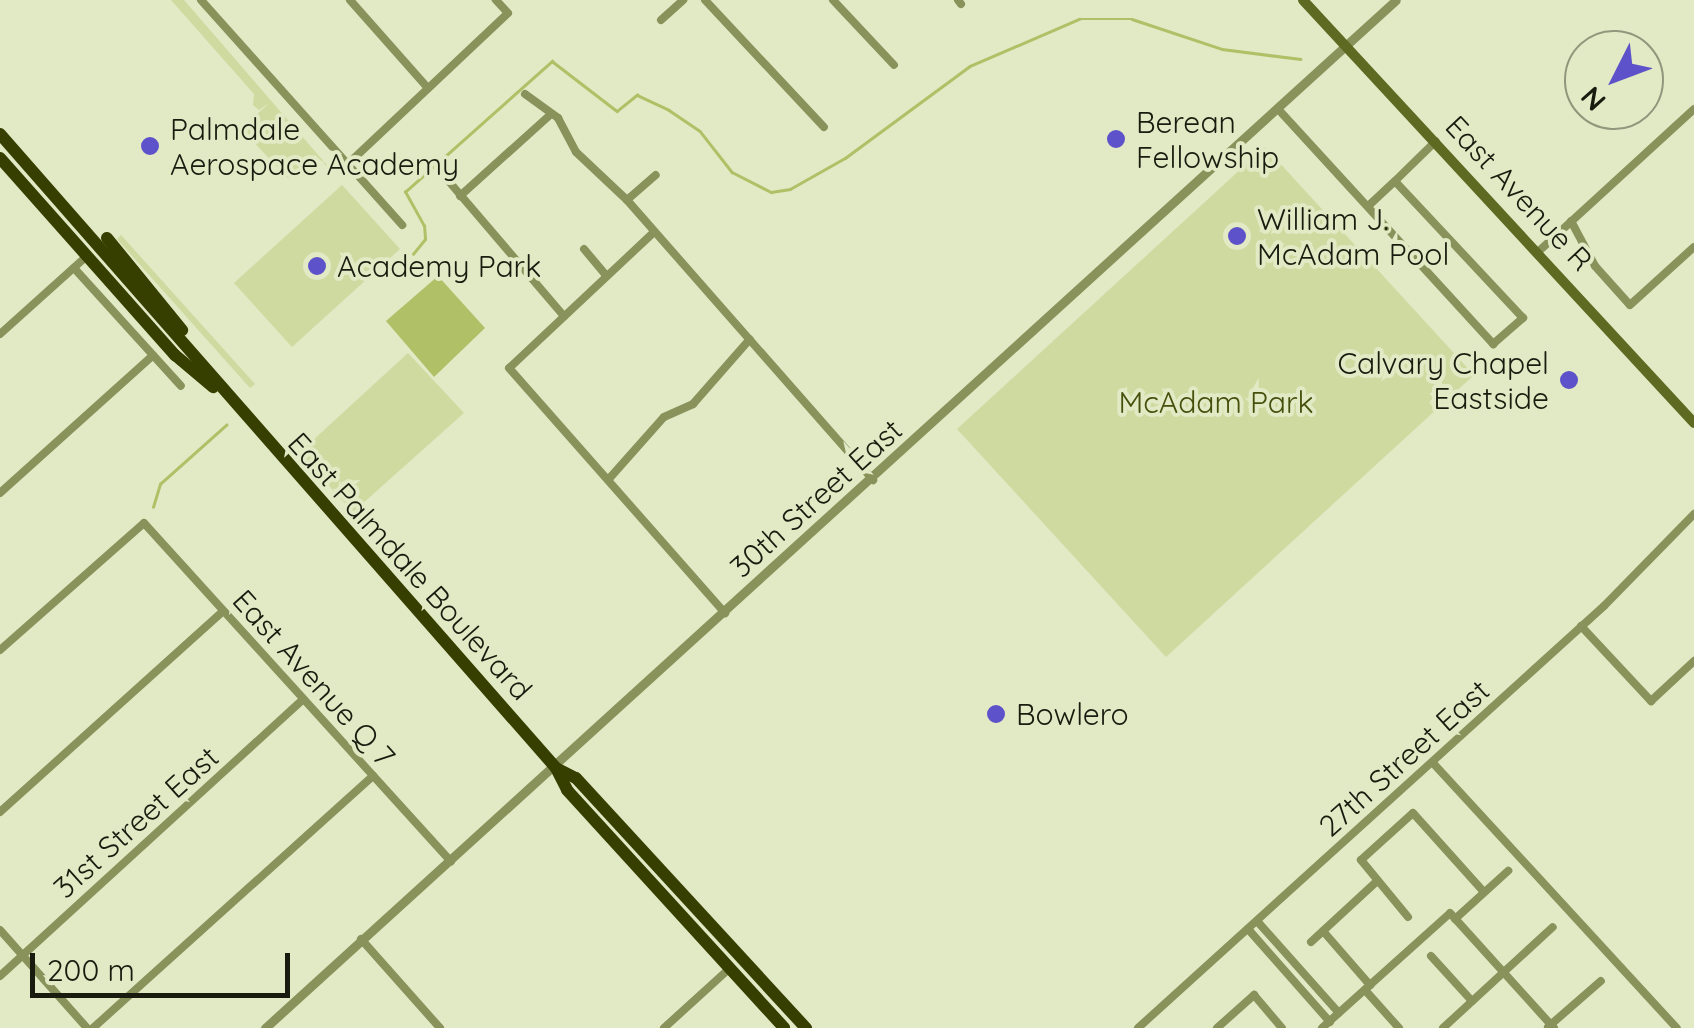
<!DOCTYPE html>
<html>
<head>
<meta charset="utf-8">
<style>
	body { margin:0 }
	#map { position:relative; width:1694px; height:1028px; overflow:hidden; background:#e1e9c5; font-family:Quicksand,sans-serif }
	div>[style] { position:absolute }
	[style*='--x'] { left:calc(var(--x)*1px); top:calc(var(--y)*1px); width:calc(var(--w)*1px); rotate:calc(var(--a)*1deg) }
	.green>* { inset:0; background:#ceda9f }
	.water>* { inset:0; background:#b0c066 }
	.stream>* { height:2.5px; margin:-1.25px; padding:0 1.25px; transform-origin:1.25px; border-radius:1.25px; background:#b0c066 }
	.minor>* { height:8px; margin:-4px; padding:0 4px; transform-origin:4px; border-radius:4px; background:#88925a }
	.tertiary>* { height:9px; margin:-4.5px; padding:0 4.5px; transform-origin:4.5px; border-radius:4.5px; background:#88925a }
	.secondary>* { height:10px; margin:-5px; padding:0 5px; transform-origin:5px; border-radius:5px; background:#5e6921 }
	.trunk>* { height:12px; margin:-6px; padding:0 6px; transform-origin:6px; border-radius:6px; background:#363e00 }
	.dots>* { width:28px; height:28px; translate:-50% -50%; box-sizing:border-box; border:5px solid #e1e9c5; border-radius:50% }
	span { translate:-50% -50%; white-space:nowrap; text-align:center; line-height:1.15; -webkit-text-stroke:8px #e1e9c5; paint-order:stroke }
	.poi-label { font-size:30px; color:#181b0e }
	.left { translate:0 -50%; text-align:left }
	.right { translate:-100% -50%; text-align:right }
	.street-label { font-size:30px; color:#181b0e }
	.park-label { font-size:30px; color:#464f0b }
	.north { position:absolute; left:1564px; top:30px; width:100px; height:100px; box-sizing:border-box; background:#e1e9c5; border:2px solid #91977c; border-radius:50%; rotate:228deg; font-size:28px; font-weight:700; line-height:40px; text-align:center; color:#181b0e }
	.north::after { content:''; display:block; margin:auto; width:35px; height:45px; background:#5e52ca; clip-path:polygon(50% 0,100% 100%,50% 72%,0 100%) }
	.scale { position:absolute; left:30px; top:953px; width:260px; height:45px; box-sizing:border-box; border:5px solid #181b0e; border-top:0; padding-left:12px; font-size:30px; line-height:35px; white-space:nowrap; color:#181b0e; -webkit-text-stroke:8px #e1e9c5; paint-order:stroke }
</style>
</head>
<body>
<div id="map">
	<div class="green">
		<i style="clip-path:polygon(171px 0,184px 0,332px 171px,315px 155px,288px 178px,241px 129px,269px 103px,259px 110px,253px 105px,254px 94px)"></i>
		<i style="clip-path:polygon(1265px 147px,1474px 375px,1166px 657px,957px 429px)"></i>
		<i style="clip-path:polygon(342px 185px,400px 249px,292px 347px,234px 283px)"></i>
		<i style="clip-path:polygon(121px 235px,255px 384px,250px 388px,117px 239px)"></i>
		<i style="clip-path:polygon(408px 353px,464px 413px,353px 512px,299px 453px)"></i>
	</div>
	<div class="water">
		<i style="clip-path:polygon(438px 276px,485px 328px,434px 377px,386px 321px)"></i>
	</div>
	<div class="stream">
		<i style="--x:413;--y:254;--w:19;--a:-51"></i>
		<i style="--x:425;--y:239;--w:13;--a:-94"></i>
		<i style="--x:424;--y:226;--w:39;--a:-119"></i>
		<i style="--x:405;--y:192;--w:197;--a:-41.7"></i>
		<i style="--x:552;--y:61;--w:82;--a:37.6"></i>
		<i style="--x:617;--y:111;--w:26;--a:-39"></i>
		<i style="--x:637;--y:95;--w:35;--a:25"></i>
		<i style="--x:669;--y:110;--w:37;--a:34"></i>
		<i style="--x:700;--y:131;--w:52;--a:52"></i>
		<i style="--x:732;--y:172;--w:44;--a:27.1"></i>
		<i style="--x:771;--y:192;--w:19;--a:-9"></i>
		<i style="--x:790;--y:189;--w:63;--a:-29.4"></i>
		<i style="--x:845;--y:158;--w:155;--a:-36.4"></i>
		<i style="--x:970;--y:66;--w:119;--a:-23.3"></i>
		<i style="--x:1079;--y:19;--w:53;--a:0"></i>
		<i style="--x:1132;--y:19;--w:95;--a:18.4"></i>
		<i style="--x:1222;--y:49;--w:79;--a:7.3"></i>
		<i style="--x:153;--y:507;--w:24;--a:-73"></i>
		<i style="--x:160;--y:484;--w:89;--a:-41.8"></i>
	</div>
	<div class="minor">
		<i style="--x:201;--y:0;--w:302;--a:48.2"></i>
		<i style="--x:350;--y:0;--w:116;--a:48.5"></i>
		<i style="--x:705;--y:0;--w:174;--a:46.9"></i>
		<i style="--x:833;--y:0;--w:89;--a:46.8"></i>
		<i style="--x:958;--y:0;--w:5;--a:53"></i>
		<i style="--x:661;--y:20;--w:30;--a:-42"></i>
		<i style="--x:525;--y:94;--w:41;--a:36"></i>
		<i style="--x:558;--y:118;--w:38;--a:62"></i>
		<i style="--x:576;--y:152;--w:70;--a:43.3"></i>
		<i style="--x:627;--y:200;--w:373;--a:48.7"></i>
		<i style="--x:1278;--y:109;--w:319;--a:47.5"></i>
		<i style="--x:1493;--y:344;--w:40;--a:-41"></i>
		<i style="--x:1523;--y:318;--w:187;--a:-133.1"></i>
		<i style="--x:1395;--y:181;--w:37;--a:137"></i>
		<i style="--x:350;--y:162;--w:217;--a:-43.3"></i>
		<i style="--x:508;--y:13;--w:18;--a:-133"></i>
		<i style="--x:440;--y:171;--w:191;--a:49.5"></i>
		<i style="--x:1395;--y:181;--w:57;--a:-44.3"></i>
		<i style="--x:460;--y:196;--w:122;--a:-42"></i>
		<i style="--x:627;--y:200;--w:38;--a:-41"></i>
		<i style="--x:1571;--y:221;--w:51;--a:61.9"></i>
		<i style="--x:1595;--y:266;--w:52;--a:48.1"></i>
		<i style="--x:1630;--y:305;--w:86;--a:-42.2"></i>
		<i style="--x:653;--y:233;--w:197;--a:136.8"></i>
		<i style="--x:509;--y:368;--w:327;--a:48.6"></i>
		<i style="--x:584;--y:249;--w:35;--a:50"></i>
		<i style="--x:1539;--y:251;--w:210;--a:-42.5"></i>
		<i style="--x:74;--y:268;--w:159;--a:47.8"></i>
		<i style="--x:0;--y:334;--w:117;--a:-41.9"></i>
		<i style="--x:608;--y:480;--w:84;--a:-48.4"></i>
		<i style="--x:664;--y:417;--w:32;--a:-24"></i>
		<i style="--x:693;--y:404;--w:86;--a:-48.8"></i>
		<i style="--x:0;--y:493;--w:206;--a:-42"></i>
		<i style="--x:1581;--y:626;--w:103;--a:47"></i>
		<i style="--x:1651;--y:701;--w:59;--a:-42.9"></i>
		<i style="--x:0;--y:650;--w:192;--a:-41.4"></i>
		<i style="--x:144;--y:523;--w:457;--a:47.8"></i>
		<i style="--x:1433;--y:763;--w:360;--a:47.4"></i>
		<i style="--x:0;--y:812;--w:300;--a:-42"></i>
		<i style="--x:1408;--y:917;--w:74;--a:-129.5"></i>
		<i style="--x:1361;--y:860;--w:70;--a:-42.1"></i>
		<i style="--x:1413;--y:813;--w:106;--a:48.1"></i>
		<i style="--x:1455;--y:919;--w:72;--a:-42.2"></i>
		<i style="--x:1257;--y:921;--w:123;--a:48.3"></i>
		<i style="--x:1248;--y:929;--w:124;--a:48.6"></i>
		<i style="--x:0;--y:930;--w:131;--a:48.4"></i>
		<i style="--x:1323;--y:931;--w:72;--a:49"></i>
		<i style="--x:361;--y:939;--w:119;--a:48.4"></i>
		<i style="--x:1311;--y:942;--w:90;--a:-42.7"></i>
		<i style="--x:1431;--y:956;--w:61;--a:47.7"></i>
		<i style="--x:0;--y:976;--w:409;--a:-42.4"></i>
		<i style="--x:1365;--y:990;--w:51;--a:48.2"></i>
		<i style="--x:1548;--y:1027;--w:70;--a:-41"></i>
		<i style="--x:93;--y:1028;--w:377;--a:-42"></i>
		<i style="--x:664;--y:1028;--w:89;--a:-42.3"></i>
		<i style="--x:1138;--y:1028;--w:629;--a:-42.16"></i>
		<i style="--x:1604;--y:606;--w:129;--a:-45.6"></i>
		<i style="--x:1217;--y:1028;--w:50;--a:-41.7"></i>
		<i style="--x:1254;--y:995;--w:43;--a:49.7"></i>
		<i style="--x:1322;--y:1028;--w:172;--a:-41.9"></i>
		<i style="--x:1450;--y:913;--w:155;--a:47.9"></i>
		<i style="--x:1443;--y:1028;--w:149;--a:-42.6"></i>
	</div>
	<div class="tertiary">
		<i style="--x:265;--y:1028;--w:1528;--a:-42.27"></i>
	</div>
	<div class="secondary">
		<i style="--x:1303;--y:0;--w:576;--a:47.25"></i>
	</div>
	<div class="trunk">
		<i style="--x:0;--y:134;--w:843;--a:48.75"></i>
		<i style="--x:556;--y:768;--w:25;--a:63"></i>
		<i style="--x:567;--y:790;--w:322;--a:47.6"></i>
		<i style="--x:0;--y:158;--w:264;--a:48.4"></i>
		<i style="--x:175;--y:355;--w:50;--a:40.1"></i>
		<i style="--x:107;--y:238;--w:119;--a:50.8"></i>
		<i style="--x:556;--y:768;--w:22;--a:27"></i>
		<i style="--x:576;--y:778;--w:340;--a:47.4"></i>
	</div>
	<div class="dots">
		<i style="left:1116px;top:139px;background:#5e52ca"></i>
		<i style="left:150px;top:146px;background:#5e52ca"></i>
		<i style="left:1237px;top:236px;background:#5e52ca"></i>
		<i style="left:317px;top:266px;background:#5e52ca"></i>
		<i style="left:1569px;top:380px;background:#5e52ca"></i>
		<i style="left:996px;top:714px;background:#5e52ca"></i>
	</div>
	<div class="poi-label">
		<span class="left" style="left:1136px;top:139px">Berean<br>Fellowship</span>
		<span class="left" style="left:170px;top:146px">Palmdale<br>Aerospace Academy</span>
		<span class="left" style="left:1257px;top:236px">William J.<br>McAdam Pool</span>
		<span class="left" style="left:337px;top:266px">Academy Park</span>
		<span class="right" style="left:1549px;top:380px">Calvary Chapel<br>Eastside</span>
		<span class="left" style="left:1016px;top:714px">Bowlero</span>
	</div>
	<div class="street-label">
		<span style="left:1519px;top:193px;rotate:47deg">East Avenue R</span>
		<span style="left:816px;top:498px;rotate:-42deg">30th Street East</span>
		<span style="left:410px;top:566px;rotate:48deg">East Palmdale Boulevard</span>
		<span style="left:314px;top:678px;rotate:48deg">East Avenue Q 7</span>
		<span style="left:1404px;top:758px;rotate:-42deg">27th Street East</span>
		<span style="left:136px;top:822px;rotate:-42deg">31st Street East</span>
	</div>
	<div class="park-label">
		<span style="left:1216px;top:402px">McAdam Park</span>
	</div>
	<div class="north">N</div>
	<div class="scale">200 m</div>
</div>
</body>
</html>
